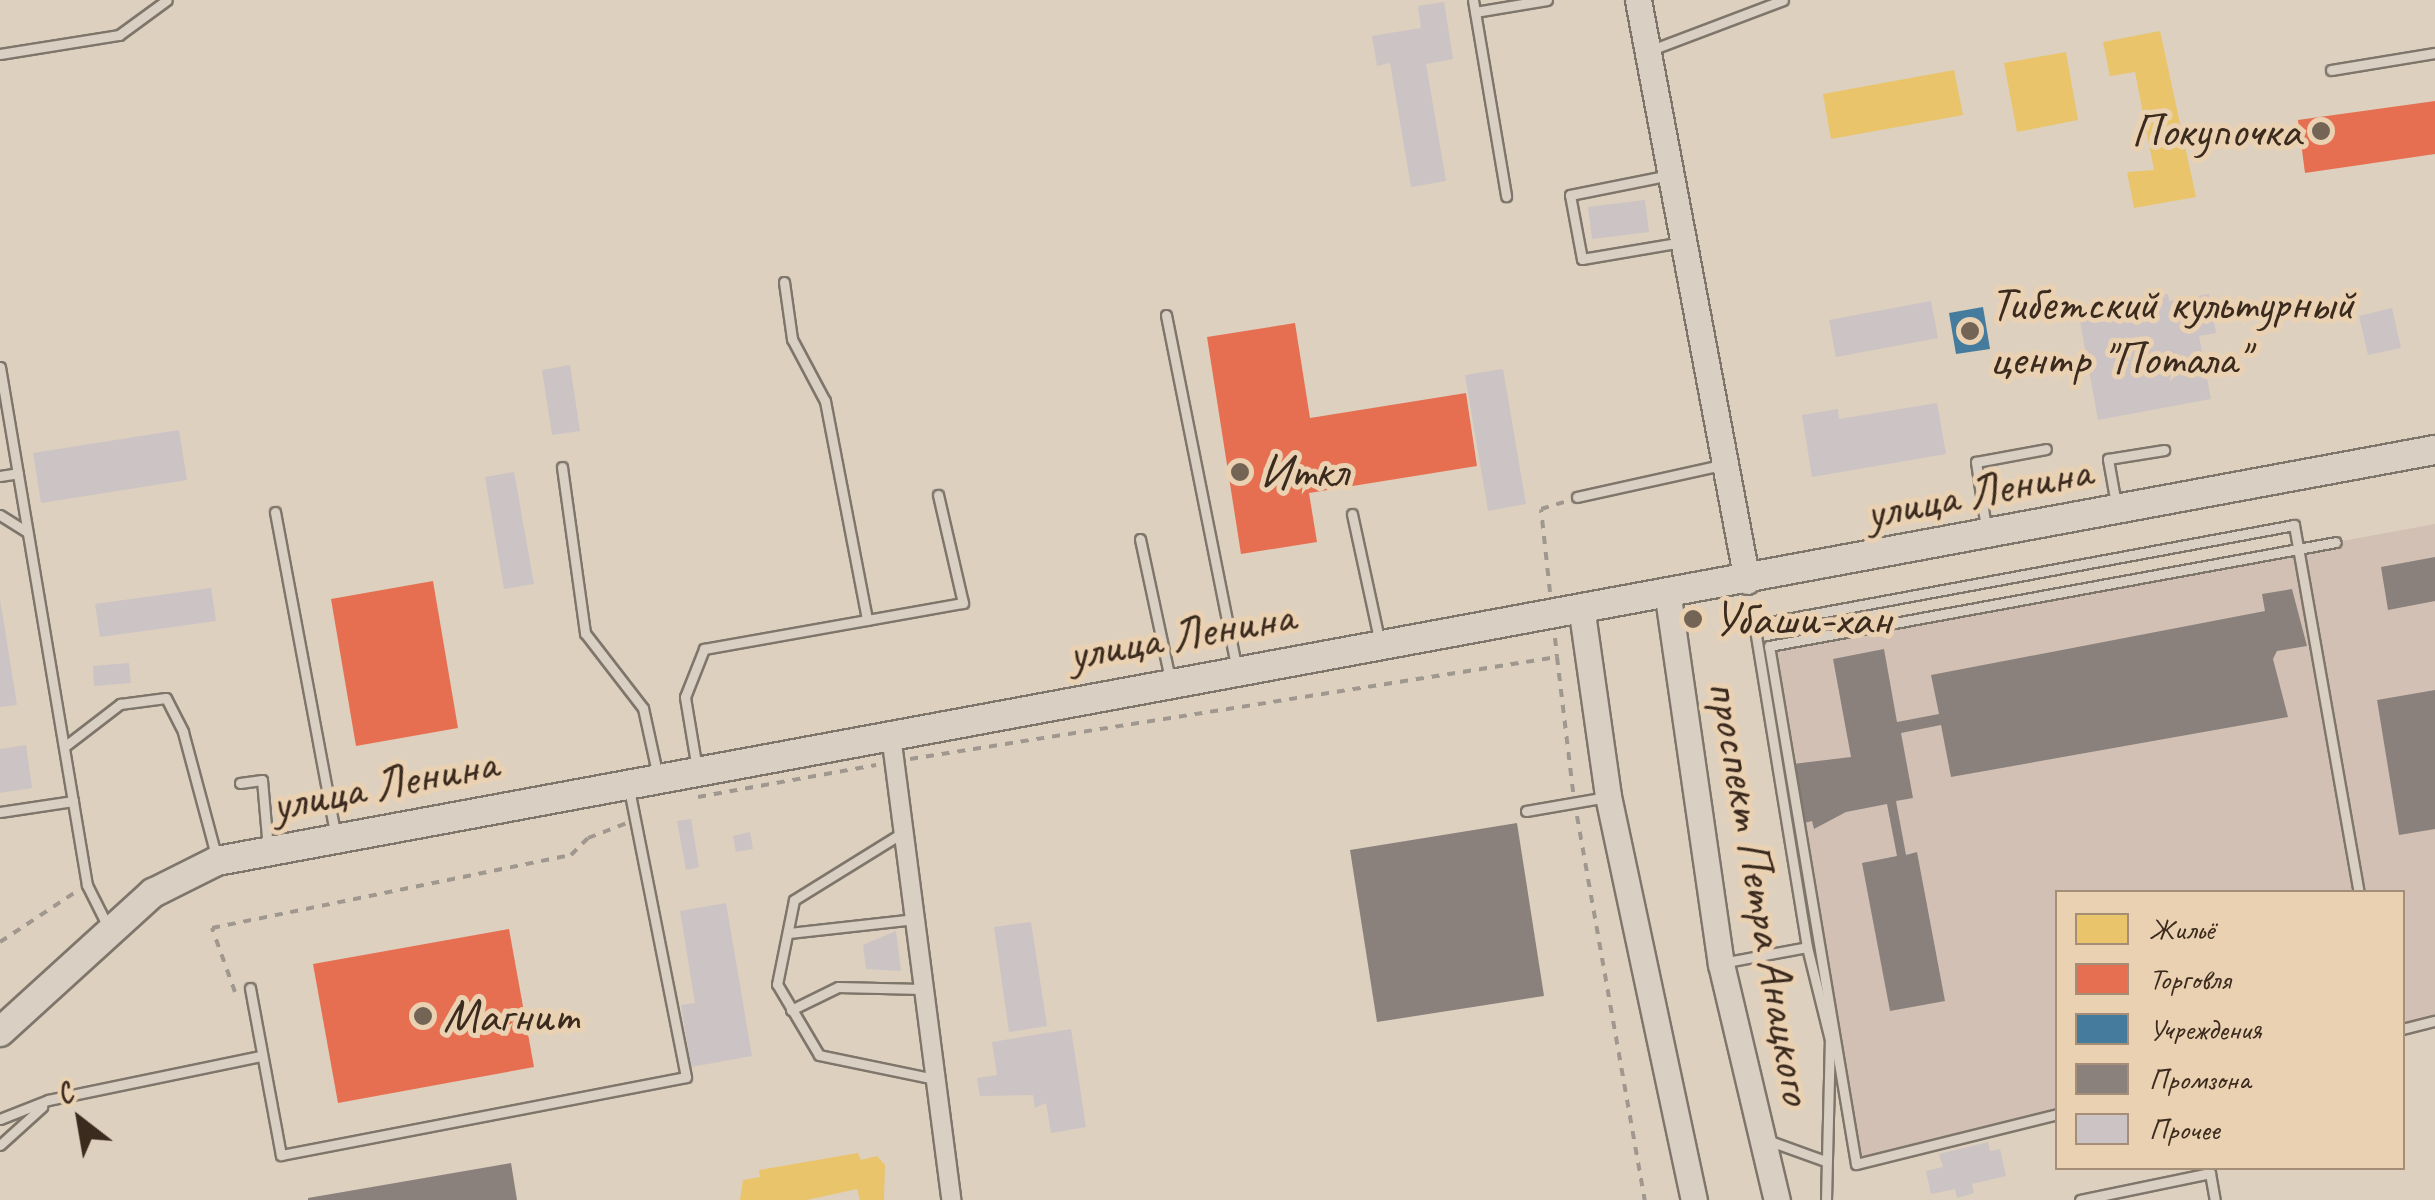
<!DOCTYPE html>
<html>
<head>
<meta charset="utf-8">
<style>
	body { margin:0 }
	#map { position:relative; width:2435px; height:1200px; overflow:hidden; background:#ddd0bf; font-family:Caveat,sans-serif }
	div>[style] { position:absolute }
	[style*='--x'] { left:calc(var(--x)*1px); top:calc(var(--y)*1px); width:calc(var(--w)*1px); rotate:calc(var(--a)*1deg) }
	.built>* { inset:0; background:#d2c0b4 }
	.homes>* { inset:0; background:#e9c46a }
	.shops>* { inset:0; background:#e76f51 }
	.public>* { inset:0; background:#457b9d }
	.industry>* { inset:0; background:#8a817c }
	.building>* { inset:0; background:#ccc3c4 }
	.path>* { height:4px; margin-top:-2px; transform-origin:0; background:repeating-linear-gradient(90deg,#a0988f 0 8px,transparent 0 16px) }
	.roads { filter:drop-shadow(2px 0 #7f766b) drop-shadow(-2px 0 #7f766b) drop-shadow(0 2px #7f766b) drop-shadow(0 -2px #7f766b) }
	.lane>* { height:9px; margin:-4.5px; padding:0 4.5px; transform-origin:4.5px; border-radius:4.5px; background:#d9cfc3 }
	.street>* { height:18px; margin:-9px; padding:0 9px; transform-origin:9px; border-radius:9px; background:#d9cfc3 }
	.secondary>* { height:25px; margin:-12.5px; padding:0 12.5px; transform-origin:12.5px; border-radius:12.5px; background:#d9cfc3 }
	.primary>* { height:28px; margin:-14px; padding:0 14px; transform-origin:14px; border-radius:14px; background:#d9cfc3 }
	.dots>* { width:28px; height:28px; translate:-50% -50%; box-sizing:border-box; border:5px solid #ead1b2; border-radius:50% }
	span { translate:-50% -50%; white-space:nowrap; text-align:center; line-height:1.15; -webkit-text-stroke:10px #ead1b2; paint-order:stroke }
	.poi-label { font-size:48px; color:#3b2a1e }
	.right { translate:-100% -50%; text-align:right }
	.left { translate:0 -50%; text-align:left }
	.street-label { font-size:48px; color:#3b2a1e }
	.legend { position:absolute; left:2055px; top:890px; width:350px; height:280px; box-sizing:border-box; background:#ead1b2; border:2px solid #a48e77; margin:0; padding:12px 18px; list-style:none; font-size:30px; color:#3b2a1e }
	.legend li { display:flex; align-items:center; gap:20px; height:50px }
	.legend b { width:50px; border:2px solid #a48e77 }
	.north { position:absolute; left:30px; top:1070px; width:100px; height:100px; -webkit-text-stroke:8px #ead1b2; paint-order:stroke; rotate:329deg; font-size:28px; font-weight:700; line-height:40px; text-align:center; color:#3b2a1e }
	.north::after { content:''; display:block; margin:auto; width:35px; height:45px; background:#3b2a1e; clip-path:polygon(50% 0,100% 100%,50% 72%,0 100%) }
</style>
</head>
<body>
<div id="map">
	<div class="built">
		<i style="clip-path:polygon(2435px 524px,2435px 1021px,2403px 1029px,2402px 892px,2058px 892px,2057px 1114px,1856px 1164px,1769px 646px)"></i>
	</div>
	<div class="homes">
		<i style="clip-path:polygon(2160px 31px,2196px 197px,2134px 208px,2127px 172px,2154px 170px,2135px 72px,2110px 76px,2103px 42px)"></i>
		<i style="clip-path:polygon(2066px 52px,2078px 120px,2017px 132px,2004px 63px)"></i>
		<i style="clip-path:polygon(1954px 70px,1963px 115px,1831px 139px,1823px 94px)"></i>
		<i style="clip-path:polygon(858px 1153px,861px 1160px,877px 1156px,885px 1165px,884px 1200px,860px 1200px,857px 1189px,807px 1200px,740px 1200px,743px 1180px,760px 1177px,759px 1170px)"></i>
	</div>
	<div class="shops">
		<i style="clip-path:polygon(2435px 101px,2435px 154px,2305px 173px,2298px 120px)"></i>
		<i style="clip-path:polygon(1295px 323px,1310px 418px,1466px 393px,1477px 466px,1309px 493px,1317px 542px,1241px 554px,1207px 337px)"></i>
		<i style="clip-path:polygon(433px 581px,458px 728px,356px 746px,331px 599px)"></i>
		<i style="clip-path:polygon(509px 929px,534px 1067px,338px 1103px,313px 964px)"></i>
	</div>
	<div class="public">
		<i style="clip-path:polygon(1983px 307px,1990px 349px,1956px 354px,1949px 313px)"></i>
	</div>
	<div class="industry">
		<i style="clip-path:polygon(2435px 557px,2435px 601px,2388px 610px,2381px 567px)"></i>
		<i style="clip-path:polygon(2292px 589px,2307px 646px,2277px 651px,2273px 659px,2288px 717px,1951px 777px,1941px 725px,1901px 733px,1913px 798px,1896px 801px,1906px 855px,1917px 852px,1945px 1001px,1890px 1011px,1862px 863px,1897px 856px,1887px 804px,1846px 812px,1814px 829px,1812px 821px,1804px 823px,1793px 764px,1851px 757px,1833px 659px,1884px 649px,1897px 722px,1939px 714px,1931px 675px,2265px 611px,2262px 594px)"></i>
		<i style="clip-path:polygon(2435px 690px,2435px 829px,2399px 835px,2377px 700px)"></i>
		<i style="clip-path:polygon(1517px 823px,1544px 996px,1377px 1022px,1350px 850px)"></i>
		<i style="clip-path:polygon(511px 1163px,517px 1200px,308px 1200px,308px 1198px)"></i>
	</div>
	<div class="building">
		<i style="clip-path:polygon(1444px 2px,1453px 59px,1426px 64px,1446px 181px,1411px 187px,1390px 63px,1377px 66px,1372px 36px,1421px 28px,1418px 6px)"></i>
		<i style="clip-path:polygon(1645px 200px,1649px 232px,1592px 239px,1588px 207px)"></i>
		<i style="clip-path:polygon(2168px 294px,2169px 301px,2209px 294px,2216px 333px,2199px 336px,2211px 399px,2098px 420px,2078px 310px,2099px 306px,2101px 319px,2139px 312px,2137px 299px)"></i>
		<i style="clip-path:polygon(1931px 301px,1938px 338px,1836px 357px,1829px 320px)"></i>
		<i style="clip-path:polygon(2392px 308px,2401px 348px,2368px 355px,2359px 316px)"></i>
		<i style="clip-path:polygon(570px 365px,580px 431px,552px 435px,542px 370px)"></i>
		<i style="clip-path:polygon(1503px 369px,1526px 504px,1488px 511px,1465px 375px)"></i>
		<i style="clip-path:polygon(1937px 403px,1946px 454px,1812px 477px,1802px 415px,1838px 409px,1839px 419px)"></i>
		<i style="clip-path:polygon(179px 430px,187px 480px,41px 503px,33px 453px)"></i>
		<i style="clip-path:polygon(514px 472px,534px 584px,504px 589px,485px 477px)"></i>
		<i style="clip-path:polygon(211px 588px,216px 621px,100px 637px,95px 604px)"></i>
		<i style="clip-path:polygon(0 599px,17px 705px,0 707px)"></i>
		<i style="clip-path:polygon(129px 663px,131px 683px,94px 686px,93px 666px)"></i>
		<i style="clip-path:polygon(26px 745px,32px 788px,0 793px,0 749px)"></i>
		<i style="clip-path:polygon(691px 819px,699px 867px,686px 870px,677px 821px)"></i>
		<i style="clip-path:polygon(750px 832px,753px 849px,736px 852px,733px 836px)"></i>
		<i style="clip-path:polygon(726px 903px,752px 1056px,691px 1067px,681px 1005px,695px 1003px,680px 911px)"></i>
		<i style="clip-path:polygon(1031px 922px,1047px 1026px,1009px 1032px,994px 927px)"></i>
		<i style="clip-path:polygon(896px 931px,901px 971px,866px 969px,863px 945px)"></i>
		<i style="clip-path:polygon(1071px 1029px,1086px 1127px,1051px 1133px,1046px 1103px,1035px 1108px,1033px 1095px,980px 1096px,977px 1078px,997px 1075px,992px 1042px)"></i>
		<i style="clip-path:polygon(1988px 1142px,1990px 1151px,2000px 1149px,2006px 1176px,1972px 1184px,1974px 1193px,1957px 1198px,1955px 1189px,1931px 1194px,1926px 1171px,1943px 1167px,1939px 1154px)"></i>
	</div>
	<div class="path">
		<i style="--x:1550;--y:592;--w:83;--a:-96.2"></i>
		<i style="--x:1541;--y:509;--w:28;--a:-17"></i>
		<i style="--x:1555;--y:638;--w:19;--a:84"></i>
		<i style="--x:910;--y:759;--w:655;--a:-8.96"></i>
		<i style="--x:1557;--y:657;--w:136;--a:83.2"></i>
		<i style="--x:698;--y:797;--w:181;--a:-10.2"></i>
		<i style="--x:1577;--y:816;--w:390;--a:80"></i>
		<i style="--x:0;--y:942;--w:89;--a:-33.5"></i>
		<i style="--x:235;--y:992;--w:68;--a:-109.8"></i>
		<i style="--x:212;--y:928;--w:366;--a:-11.5"></i>
		<i style="--x:571;--y:855;--w:24;--a:-45"></i>
		<i style="--x:588;--y:838;--w:40;--a:-21"></i>
	</div>
	<div class="roads">
		<div class="lane">
			<i style="--x:1473;--y:0;--w:199;--a:80.4"></i>
			<i style="--x:1475;--y:12;--w:73;--a:-9.5"></i>
			<i style="--x:1651;--y:50;--w:141;--a:-20.7"></i>
			<i style="--x:0;--y:54;--w:121;--a:-9.1"></i>
			<i style="--x:119;--y:35;--w:59;--a:-36.1"></i>
			<i style="--x:2331;--y:70;--w:105;--a:-9.3"></i>
			<i style="--x:1670;--y:175;--w:102;--a:168.7"></i>
			<i style="--x:1570;--y:195;--w:65;--a:79.4"></i>
			<i style="--x:1582;--y:259;--w:101;--a:-9.6"></i>
			<i style="--x:784;--y:282;--w:58;--a:82"></i>
			<i style="--x:792;--y:339;--w:70;--a:62"></i>
			<i style="--x:825;--y:401;--w:223;--a:79.1"></i>
			<i style="--x:1166;--y:315;--w:358;--a:78.7"></i>
			<i style="--x:0;--y:367;--w:525;--a:80.47"></i>
			<i style="--x:87;--y:885;--w:47;--a:63.4"></i>
			<i style="--x:562;--y:467;--w:168;--a:82.1"></i>
			<i style="--x:585;--y:633;--w:95;--a:52.3"></i>
			<i style="--x:643;--y:708;--w:71;--a:77.7"></i>
			<i style="--x:0;--y:476;--w:18;--a:-9"></i>
			<i style="--x:1577;--y:497;--w:148;--a:-12.5"></i>
			<i style="--x:2116;--y:504;--w:46;--a:-100.1"></i>
			<i style="--x:2108;--y:459;--w:57;--a:-9.1"></i>
			<i style="--x:275;--y:512;--w:328;--a:79.4"></i>
			<i style="--x:1352;--y:514;--w:132;--a:77.8"></i>
			<i style="--x:0;--y:515;--w:32;--a:32"></i>
			<i style="--x:1986;--y:528;--w:67;--a:-98.6"></i>
			<i style="--x:1976;--y:462;--w:71;--a:-10.5"></i>
			<i style="--x:1140;--y:539;--w:143;--a:77.9"></i>
			<i style="--x:64;--y:747;--w:71;--a:-37.5"></i>
			<i style="--x:120;--y:704;--w:46;--a:-7.4"></i>
			<i style="--x:166;--y:698;--w:38;--a:63"></i>
			<i style="--x:183;--y:732;--w:131;--a:75"></i>
			<i style="--x:697;--y:769;--w:73;--a:-99.5"></i>
			<i style="--x:685;--y:697;--w:52;--a:-68.4"></i>
			<i style="--x:704;--y:649;--w:263;--a:-10.1"></i>
			<i style="--x:963;--y:603;--w:111;--a:-103"></i>
			<i style="--x:240;--y:783;--w:22;--a:-8"></i>
			<i style="--x:262;--y:780;--w:69;--a:85"></i>
			<i style="--x:1526;--y:811;--w:82;--a:-9.8"></i>
			<i style="--x:0;--y:812;--w:74;--a:-8.6"></i>
			<i style="--x:902;--y:833;--w:127;--a:148.2"></i>
			<i style="--x:794;--y:900;--w:86;--a:101.4"></i>
			<i style="--x:777;--y:984;--w:82;--a:59.4"></i>
			<i style="--x:819;--y:1055;--w:118;--a:11.7"></i>
			<i style="--x:789;--y:933;--w:127;--a:-6.3"></i>
			<i style="--x:1721;--y:963;--w:87;--a:-10.5"></i>
			<i style="--x:250;--y:988;--w:170;--a:79.5"></i>
			<i style="--x:281;--y:1155;--w:412;--a:-10.9"></i>
			<i style="--x:686;--y:1077;--w:295;--a:-101.2"></i>
			<i style="--x:791;--y:1010;--w:52;--a:-26.1"></i>
			<i style="--x:838;--y:987;--w:84;--a:1.4"></i>
			<i style="--x:2402;--y:1029;--w:34;--a:-14"></i>
			<i style="--x:2058;--y:1114;--w:208;--a:166.1"></i>
			<i style="--x:1856;--y:1164;--w:525;--a:-99.53"></i>
			<i style="--x:1769;--y:646;--w:576;--a:-10.39"></i>
			<i style="--x:0;--y:1119;--w:52;--a:-21.6"></i>
			<i style="--x:48;--y:1100;--w:217;--a:-11.7"></i>
			<i style="--x:1767;--y:1140;--w:62;--a:19.9"></i>
			<i style="--x:0;--y:1145;--w:57;--a:-42.1"></i>
			<i style="--x:1826;--y:1200;--w:160;--a:-88.6"></i>
			<i style="--x:1830;--y:1040;--w:96;--a:-103.9"></i>
			<i style="--x:1807;--y:947;--w:326;--a:-99.3"></i>
			<i style="--x:1754;--y:625;--w:549;--a:-10.49"></i>
			<i style="--x:2294;--y:525;--w:373;--a:80"></i>
			<i style="--x:2080;--y:1200;--w:133;--a:-11.7"></i>
			<i style="--x:2210;--y:1173;--w:27;--a:80"></i>
		</div>
		<div class="street">
			<i style="--x:891;--y:735;--w:469;--a:82.6"></i>
		</div>
		<div class="secondary">
			<i style="--x:1638;--y:0;--w:591;--a:79.37"></i>
			<i style="--x:1668;--y:597;--w:371;--a:81.8"></i>
			<i style="--x:1721;--y:964;--w:243;--a:76.7"></i>
			<i style="--x:1582;--y:613;--w:185;--a:81.9"></i>
			<i style="--x:1608;--y:796;--w:413;--a:78"></i>
		</div>
		<div class="primary">
			<i style="--x:0;--y:1032;--w:207;--a:-42.3"></i>
			<i style="--x:153;--y:893;--w:72;--a:-26.6"></i>
			<i style="--x:217;--y:861;--w:2256;--a:-10.5"></i>
		</div>
	</div>
	<div class="dots">
		<i style="left:2321px;top:131px;background:#746456"></i>
		<i style="left:1970px;top:331px;background:#746456"></i>
		<i style="left:1240px;top:472px;background:#746456"></i>
		<i style="left:1693px;top:619px;background:#746456"></i>
		<i style="left:423px;top:1016px;background:#746456"></i>
	</div>
	<div class="poi-label">
		<span class="right" style="left:2301px;top:131px">Покупочка</span>
		<span class="left" style="left:1990px;top:331px">Тибетский культурный<br>центр "Потала"</span>
		<span class="left" style="left:1260px;top:472px">Иткл</span>
		<span class="left" style="left:1713px;top:619px">Убаши-хан</span>
		<span class="left" style="left:443px;top:1016px">Магнит</span>
	</div>
	<div class="street-label">
		<span style="left:1978px;top:492px;rotate:-11deg">улица Ленина</span>
		<span style="left:1181px;top:635px;rotate:-10deg">улица Ленина</span>
		<span style="left:384px;top:784px;rotate:-11deg">улица Ленина</span>
		<span style="left:1761px;top:892px;rotate:80deg">проспект Петра Анацкого</span>
	</div>
	<ul class="legend">
	<li><b style="height:28px;background:#e9c46a"></b>Жильё</li>
	<li><b style="height:28px;background:#e76f51"></b>Торговля</li>
	<li><b style="height:28px;background:#457b9d"></b>Учреждения</li>
	<li><b style="height:28px;background:#8a817c"></b>Промзона</li>
	<li><b style="height:28px;background:#ccc3c4"></b>Прочее</li>
	</ul>
	<div class="north">С</div>
</div>
</body>
</html>
